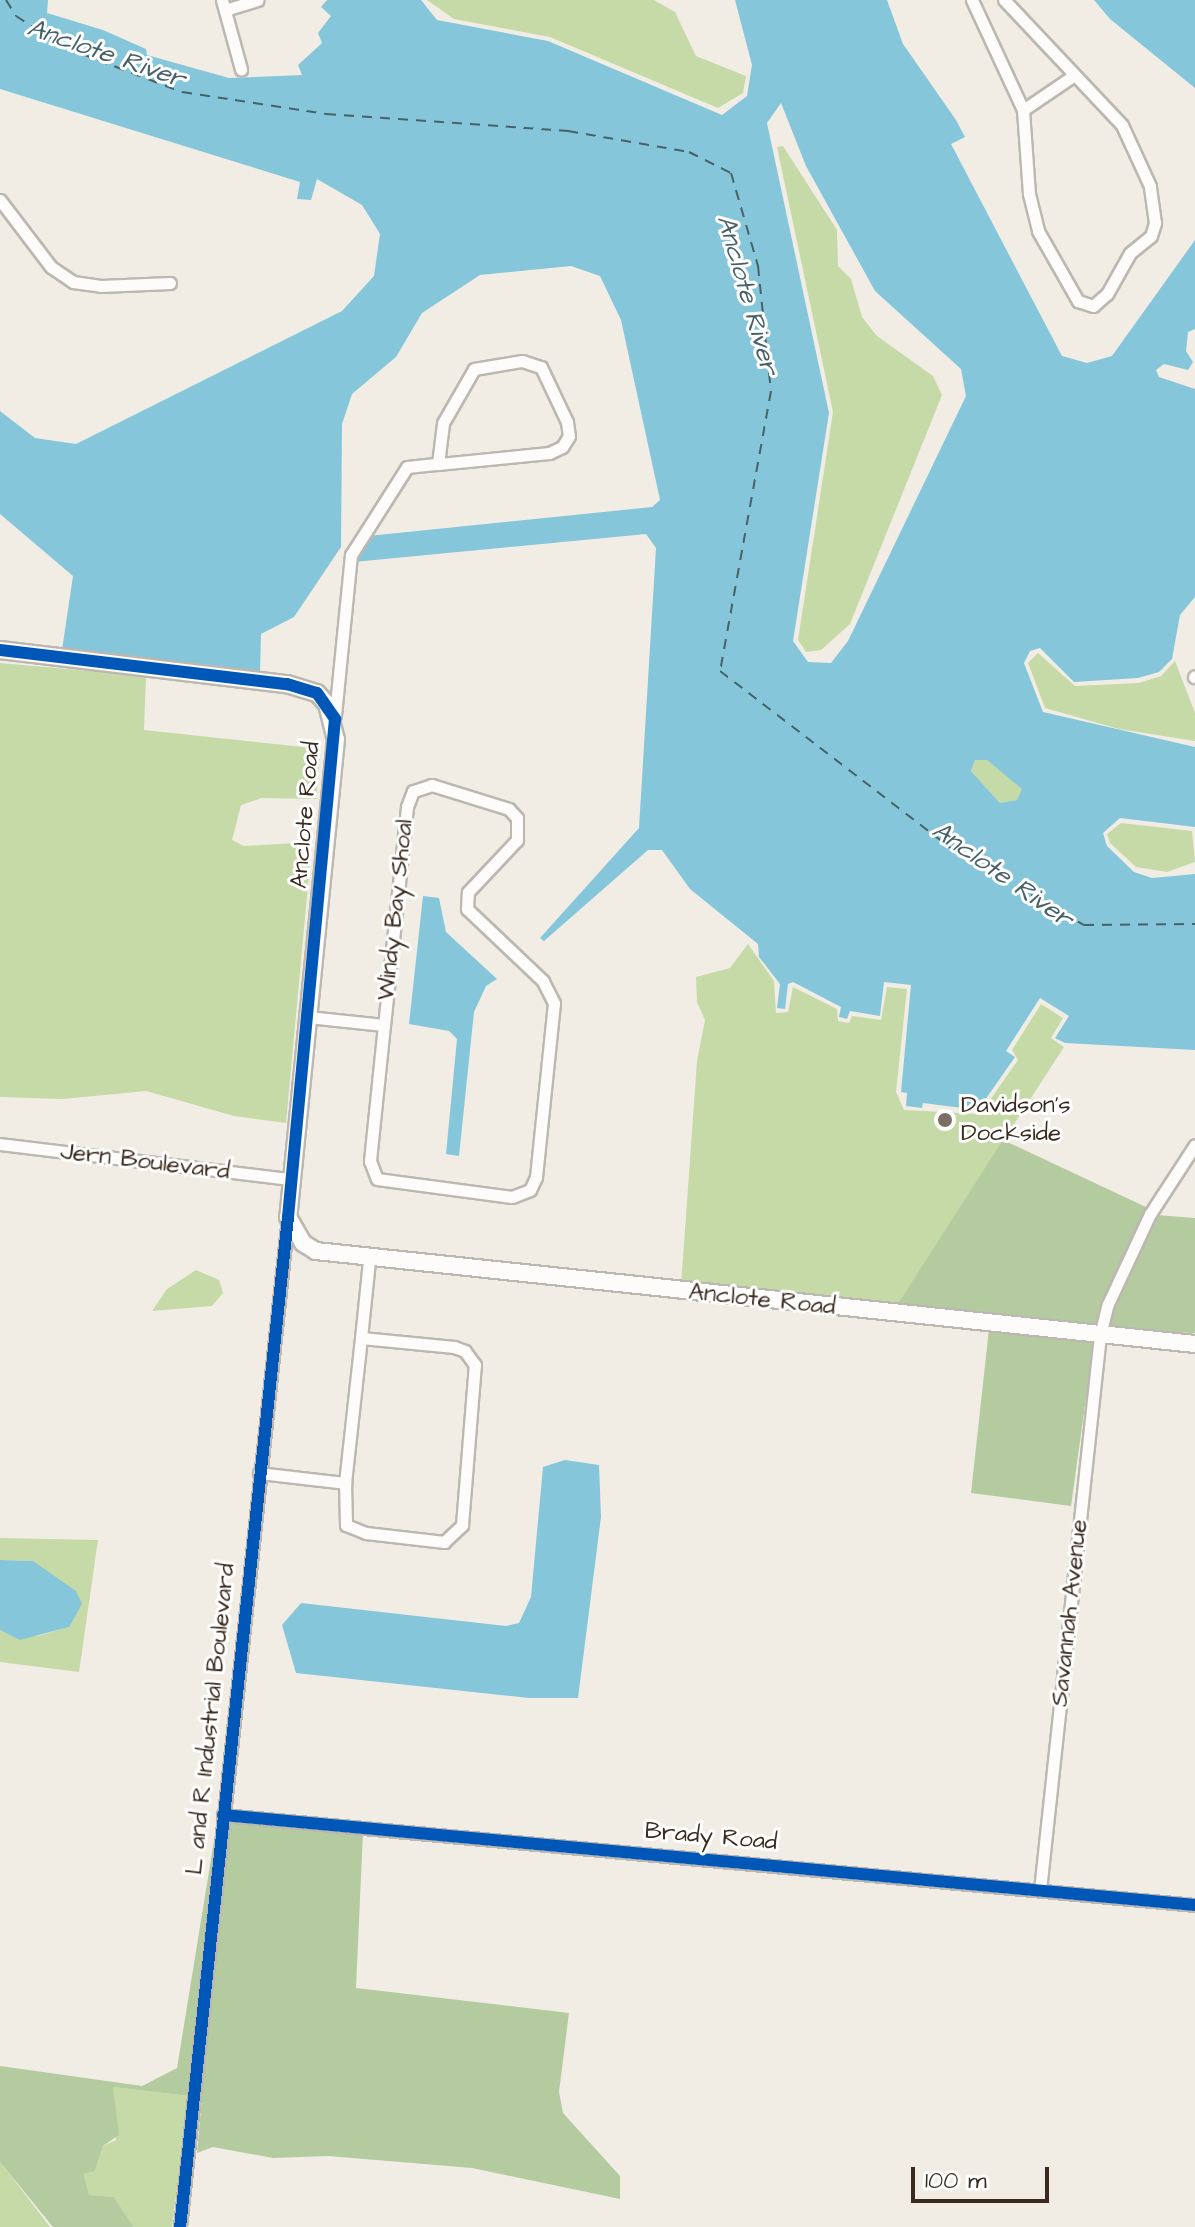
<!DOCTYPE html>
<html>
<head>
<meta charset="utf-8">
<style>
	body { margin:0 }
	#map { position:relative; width:1195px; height:2227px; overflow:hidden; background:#f1ede5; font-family:"Architects Daughter",sans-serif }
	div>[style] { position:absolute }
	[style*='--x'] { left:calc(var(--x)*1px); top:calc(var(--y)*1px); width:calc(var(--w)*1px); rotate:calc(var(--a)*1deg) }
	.green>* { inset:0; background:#c6daa7 }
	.forest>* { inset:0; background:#b4ca9f }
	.water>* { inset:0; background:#85c6da }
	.ferry>* { height:2px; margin-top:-1px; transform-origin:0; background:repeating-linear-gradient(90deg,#466268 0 10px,transparent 0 18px) }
	.roads { filter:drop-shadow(2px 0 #bcb8b1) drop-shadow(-2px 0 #bcb8b1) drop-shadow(0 2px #bcb8b1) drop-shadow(0 -2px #bcb8b1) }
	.street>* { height:11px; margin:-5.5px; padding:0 5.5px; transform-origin:5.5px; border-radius:5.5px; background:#fdfcfb }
	.secondary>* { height:16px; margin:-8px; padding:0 8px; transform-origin:8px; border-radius:8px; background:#fdfcfb }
	.cycleway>* { height:12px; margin:-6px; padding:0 6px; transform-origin:6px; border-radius:6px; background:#0057b8 }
	.dots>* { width:22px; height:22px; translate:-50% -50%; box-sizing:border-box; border:4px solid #fff; border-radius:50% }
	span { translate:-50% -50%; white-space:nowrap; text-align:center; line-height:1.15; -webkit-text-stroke:6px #fff; paint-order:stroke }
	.street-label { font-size:24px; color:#3b2a1e }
	.poi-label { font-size:24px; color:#3b2a1e }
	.left { translate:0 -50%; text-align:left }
	.water-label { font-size:26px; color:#466268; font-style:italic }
	.scale { position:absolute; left:911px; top:2167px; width:138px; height:36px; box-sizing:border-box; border:4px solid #3b2a1e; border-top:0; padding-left:10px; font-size:24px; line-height:28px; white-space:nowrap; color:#3b2a1e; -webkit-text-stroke:6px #fff; paint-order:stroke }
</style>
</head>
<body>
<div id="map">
	<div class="green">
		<i style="clip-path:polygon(427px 0,654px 0,675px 12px,696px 56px,746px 76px,743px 93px,718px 108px,550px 37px,454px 19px)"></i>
		<i style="clip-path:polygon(783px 146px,837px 230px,838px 266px,851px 279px,862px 317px,877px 336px,933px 376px,942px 395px,850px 624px,821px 650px,806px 652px,798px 640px,833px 412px,777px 147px)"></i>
		<i style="clip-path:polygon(1038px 653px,1075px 686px,1139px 683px,1161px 676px,1175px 661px,1195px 713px,1195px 741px,1119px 729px,1045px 708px,1028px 663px)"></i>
		<i style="clip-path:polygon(0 663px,146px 676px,144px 730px,321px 749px,316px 799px,262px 798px,241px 805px,232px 840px,244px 846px,312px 842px,286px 1123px,234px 1116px,146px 1091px,63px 1099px,0 1097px)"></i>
		<i style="clip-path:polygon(975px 760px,987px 760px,1023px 788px,1017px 800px,1000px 803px,971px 771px)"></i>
		<i style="clip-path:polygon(1121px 823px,1192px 831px,1195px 862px,1167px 872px,1136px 867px,1110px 843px,1107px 834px)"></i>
		<i style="clip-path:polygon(748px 944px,774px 981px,776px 1013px,788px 1012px,793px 987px,837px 1009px,838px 1021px,849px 1023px,852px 1016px,881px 1020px,887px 987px,907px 989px,896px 1092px,904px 1110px,980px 1114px,1018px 1060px,1012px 1050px,1041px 1004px,1063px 1018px,1051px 1038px,1064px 1047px,895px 1308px,681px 1286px,697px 1061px,705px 1020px,697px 1002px,696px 977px,730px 968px)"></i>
		<i style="clip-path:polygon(196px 1270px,219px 1280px,223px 1293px,212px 1306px,152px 1311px,167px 1289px)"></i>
		<i style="clip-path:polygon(0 1538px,98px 1540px,79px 1672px,0 1662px,0 1630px,13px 1636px,38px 1636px,68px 1627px,64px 1587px,33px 1561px,0 1560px)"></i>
		<i style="clip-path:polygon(113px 2087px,189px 2096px,172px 2227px,134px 2227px,114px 2197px,89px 2195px,84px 2173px,95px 2171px,103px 2146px,116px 2140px)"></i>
		<i style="clip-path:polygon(0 2162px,1px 2163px,50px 2227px,0 2227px)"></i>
	</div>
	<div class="forest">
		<i style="clip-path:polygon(1003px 1140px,1148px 1208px,1096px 1329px,895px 1308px)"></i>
		<i style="clip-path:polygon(1156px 1215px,1195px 1218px,1195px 1333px,1106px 1330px)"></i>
		<i style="clip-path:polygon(989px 1329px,1094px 1340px,1071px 1506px,971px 1493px)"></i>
		<i style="clip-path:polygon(218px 1816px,189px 2096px,113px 2087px,119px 2135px,103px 2146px,95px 2171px,84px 2174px,89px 2195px,114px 2197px,134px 2227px,53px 2227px,0 2162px,0 2066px,142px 2086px,177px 2068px)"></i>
		<i style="clip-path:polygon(227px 1820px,363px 1832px,356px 1988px,569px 2013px,559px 2092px,563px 2113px,620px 2176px,620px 2199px,472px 2168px,328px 2156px,273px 2158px,213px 2147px,197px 2153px)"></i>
	</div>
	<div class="water">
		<i style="clip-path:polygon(evenodd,0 0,48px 0,47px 13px,103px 30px,146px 49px,147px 55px,229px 78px,302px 75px,298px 65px,322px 43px,318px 33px,331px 16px,321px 7px,327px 0,421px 0,437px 20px,548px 41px,722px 115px,747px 96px,752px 65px,735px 0,887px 0,903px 44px,956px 120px,965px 137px,951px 144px,1062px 356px,1087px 363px,1112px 356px,1195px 240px,1195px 329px,1188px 332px,1186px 351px,1193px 362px,1188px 370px,1164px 364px,1156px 370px,1159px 377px,1195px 389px,1195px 597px,1180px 615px,1172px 659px,1159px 672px,1138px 678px,1074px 682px,1040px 648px,1030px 651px,1024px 663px,1043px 712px,1195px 747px,1195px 827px,1120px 818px,1103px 833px,1107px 846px,1134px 872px,1152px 878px,1195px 874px,1195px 1050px,1065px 1043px,1055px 1038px,1069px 1016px,1040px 998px,1006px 1051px,1015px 1057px,978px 1110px,923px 1103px,922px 1108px,906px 1106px,907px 1093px,901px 1092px,911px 985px,884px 982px,880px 1016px,850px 1011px,847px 1019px,839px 1017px,841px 1007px,793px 982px,788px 984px,785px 1009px,777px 1008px,780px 984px,759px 957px,758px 944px,690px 889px,662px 850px,648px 850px,544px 941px,540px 938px,639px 828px,656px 548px,646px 534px,354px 562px,368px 536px,652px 507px,660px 500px,621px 320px,600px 276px,571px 266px,480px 275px,422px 313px,396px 357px,352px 394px,342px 424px,341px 547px,294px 617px,261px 634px,260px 673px,62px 650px,73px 576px,0 514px,0 411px,35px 438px,76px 444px,342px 311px,374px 276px,380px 234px,362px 205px,317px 179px,311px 200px,297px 199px,300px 182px,0 89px,0 0,781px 103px,806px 166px,875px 291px,961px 369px,966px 396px,848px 641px,831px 663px,808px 662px,793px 641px,829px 413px,767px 123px,781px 103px,0 0,975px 760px,987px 760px,1022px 789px,1017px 800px,1000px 803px,971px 771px,975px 760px)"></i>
		<i style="clip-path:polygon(1094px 0,1195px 0,1195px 88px,1110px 19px)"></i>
		<i style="clip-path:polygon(423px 896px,439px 898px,446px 932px,497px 979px,486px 986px,474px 1012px,459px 1156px,446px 1154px,457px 1039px,449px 1031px,409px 1024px)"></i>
		<i style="clip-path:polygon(565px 1460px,599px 1465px,601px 1517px,578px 1698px,529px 1698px,296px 1673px,282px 1625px,301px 1603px,506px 1626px,519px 1623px,531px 1597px,543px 1467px)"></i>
		<i style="clip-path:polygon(0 1560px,33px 1561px,76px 1591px,82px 1604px,69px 1627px,20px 1640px,0 1630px)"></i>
	</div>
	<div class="ferry">
		<i style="--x:6;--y:0;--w:19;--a:58"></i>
		<i style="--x:16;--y:16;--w:57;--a:32.9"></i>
		<i style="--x:64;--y:47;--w:126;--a:20.9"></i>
		<i style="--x:182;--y:92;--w:146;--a:8.7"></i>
		<i style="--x:326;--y:114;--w:243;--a:4"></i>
		<i style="--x:568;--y:131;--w:123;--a:9.8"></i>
		<i style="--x:689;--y:152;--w:47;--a:26.6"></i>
		<i style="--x:731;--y:173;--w:97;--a:73.8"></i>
		<i style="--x:758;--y:266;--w:126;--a:84.1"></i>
		<i style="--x:771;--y:391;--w:285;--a:100.3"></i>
		<i style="--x:720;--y:671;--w:294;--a:37.5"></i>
		<i style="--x:953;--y:850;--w:151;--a:29.8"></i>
		<i style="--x:1084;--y:925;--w:111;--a:-0.5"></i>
	</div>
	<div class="roads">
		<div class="street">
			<i style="--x:222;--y:0;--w:72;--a:74.6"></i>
			<i style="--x:972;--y:0;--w:121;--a:65.1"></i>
			<i style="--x:1023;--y:110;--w:84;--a:85.9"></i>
			<i style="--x:1029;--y:194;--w:38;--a:76"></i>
			<i style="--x:1038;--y:231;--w:81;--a:60.3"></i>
			<i style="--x:1078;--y:301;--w:16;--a:18"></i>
			<i style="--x:1093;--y:306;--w:18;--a:-41"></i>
			<i style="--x:1107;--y:294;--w:47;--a:-60.7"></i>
			<i style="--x:1130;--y:253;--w:27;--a:-39"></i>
			<i style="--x:1151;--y:236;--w:14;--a:-73"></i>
			<i style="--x:1155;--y:223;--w:37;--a:-98"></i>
			<i style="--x:1150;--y:186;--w:67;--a:-114.7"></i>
			<i style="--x:1122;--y:125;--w:172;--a:-133.3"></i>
			<i style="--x:225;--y:10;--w:34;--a:-17"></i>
			<i style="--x:1023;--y:110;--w:60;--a:-34.2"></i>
			<i style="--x:0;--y:200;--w:84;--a:52.7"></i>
			<i style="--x:51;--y:267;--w:27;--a:34"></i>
			<i style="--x:73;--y:282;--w:28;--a:8"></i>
			<i style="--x:101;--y:286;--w:69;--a:-2.5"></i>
			<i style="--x:522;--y:361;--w:20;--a:18"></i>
			<i style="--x:541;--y:367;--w:61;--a:64.7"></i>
			<i style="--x:567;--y:422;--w:14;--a:82"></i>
			<i style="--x:569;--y:436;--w:13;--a:122"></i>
			<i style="--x:562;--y:447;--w:14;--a:155"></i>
			<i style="--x:549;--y:453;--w:112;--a:174.3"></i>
			<i style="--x:438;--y:464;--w:41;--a:-83"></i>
			<i style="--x:443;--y:423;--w:62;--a:-60.1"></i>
			<i style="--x:474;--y:369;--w:49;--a:-9.5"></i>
			<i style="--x:1194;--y:677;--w:1;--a:-45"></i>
			<i style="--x:335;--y:715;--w:161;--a:-84.3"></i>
			<i style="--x:351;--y:555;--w:104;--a:-57.5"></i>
			<i style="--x:407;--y:467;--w:31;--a:-6"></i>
			<i style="--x:308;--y:1017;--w:76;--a:6"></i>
			<i style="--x:384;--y:1025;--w:137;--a:95.9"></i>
			<i style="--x:370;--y:1161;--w:19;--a:69"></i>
			<i style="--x:377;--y:1179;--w:136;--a:7.6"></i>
			<i style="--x:512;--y:1197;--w:19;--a:-21"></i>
			<i style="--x:530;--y:1190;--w:14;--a:-65"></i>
			<i style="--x:536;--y:1177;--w:175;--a:-84.1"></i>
			<i style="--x:554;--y:1003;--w:25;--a:-117"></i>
			<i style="--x:543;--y:981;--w:105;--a:-136.5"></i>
			<i style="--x:467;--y:909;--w:17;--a:-87"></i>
			<i style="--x:468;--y:892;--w:71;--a:-46.7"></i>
			<i style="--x:517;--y:840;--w:22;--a:-90"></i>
			<i style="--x:517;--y:818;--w:12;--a:-132"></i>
			<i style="--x:509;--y:809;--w:81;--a:-162.7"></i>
			<i style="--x:432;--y:785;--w:20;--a:162"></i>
			<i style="--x:413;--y:791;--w:17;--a:111"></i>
			<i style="--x:407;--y:807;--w:219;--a:96"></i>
			<i style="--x:0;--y:1144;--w:293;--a:6.9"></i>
			<i style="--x:361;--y:1338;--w:146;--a:96.3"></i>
			<i style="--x:345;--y:1483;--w:42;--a:88.6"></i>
			<i style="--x:346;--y:1525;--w:22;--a:22"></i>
			<i style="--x:366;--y:1533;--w:79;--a:6.6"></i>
			<i style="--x:444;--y:1542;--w:25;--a:-43"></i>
			<i style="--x:462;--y:1525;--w:161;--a:-85.4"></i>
			<i style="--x:475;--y:1365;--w:17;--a:-126"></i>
			<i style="--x:465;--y:1351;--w:12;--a:-160"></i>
			<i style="--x:454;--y:1347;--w:93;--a:-174.5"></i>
			<i style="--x:361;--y:1338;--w:78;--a:-84.1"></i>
			<i style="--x:259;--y:1473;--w:87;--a:6.6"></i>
			<i style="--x:223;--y:1815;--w:976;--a:5.29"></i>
			<i style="--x:1040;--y:1890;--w:558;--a:-83.83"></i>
			<i style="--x:1100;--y:1335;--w:32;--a:-76"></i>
			<i style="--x:1108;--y:1304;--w:99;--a:-65"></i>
			<i style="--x:1150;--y:1214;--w:82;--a:-56.9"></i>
			<i style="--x:180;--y:2227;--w:1016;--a:-83.9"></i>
		</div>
		<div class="secondary">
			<i style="--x:0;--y:650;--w:289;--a:6.8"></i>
			<i style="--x:287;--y:684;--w:31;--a:17"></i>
			<i style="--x:317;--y:693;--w:15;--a:48"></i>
			<i style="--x:327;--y:704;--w:36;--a:76"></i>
			<i style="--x:336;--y:739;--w:480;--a:95.7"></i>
			<i style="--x:288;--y:1217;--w:30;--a:60"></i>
			<i style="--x:303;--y:1243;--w:15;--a:32"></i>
			<i style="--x:316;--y:1251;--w:884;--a:6.04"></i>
		</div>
	</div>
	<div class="cycleway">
		<i style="--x:0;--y:650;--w:289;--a:6.8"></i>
		<i style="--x:287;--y:684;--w:31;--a:17"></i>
		<i style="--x:317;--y:693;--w:32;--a:55"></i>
		<i style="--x:335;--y:719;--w:500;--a:95.39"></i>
		<i style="--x:288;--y:1217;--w:1016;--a:96.1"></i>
		<i style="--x:223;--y:1815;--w:976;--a:5.29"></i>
	</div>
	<div class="dots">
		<i style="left:945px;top:1120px;background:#7b6e64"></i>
	</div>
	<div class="street-label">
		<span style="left:306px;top:815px;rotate:-85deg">Anclote Road</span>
		<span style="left:396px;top:910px;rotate:-84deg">Windy Bay Shoal</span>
		<span style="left:145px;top:1162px;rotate:7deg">Jern Boulevard</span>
		<span style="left:762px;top:1300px;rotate:6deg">Anclote Road</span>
		<span style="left:1070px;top:1613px;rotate:-84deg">Savannah Avenue</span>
		<span style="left:211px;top:1719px;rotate:-84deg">L and R Industrial Boulevard</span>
		<span style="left:711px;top:1837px;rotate:5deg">Brady Road</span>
	</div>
	<div class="poi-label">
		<span class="left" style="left:961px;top:1120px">Davidson's<br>Dockside</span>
	</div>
	<div class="water-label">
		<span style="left:106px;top:54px;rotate:19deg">Anclote River</span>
		<span style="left:747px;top:295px;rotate:74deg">Anclote River</span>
		<span style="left:1002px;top:875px;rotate:35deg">Anclote River</span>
	</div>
	<div class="scale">100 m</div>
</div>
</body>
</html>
